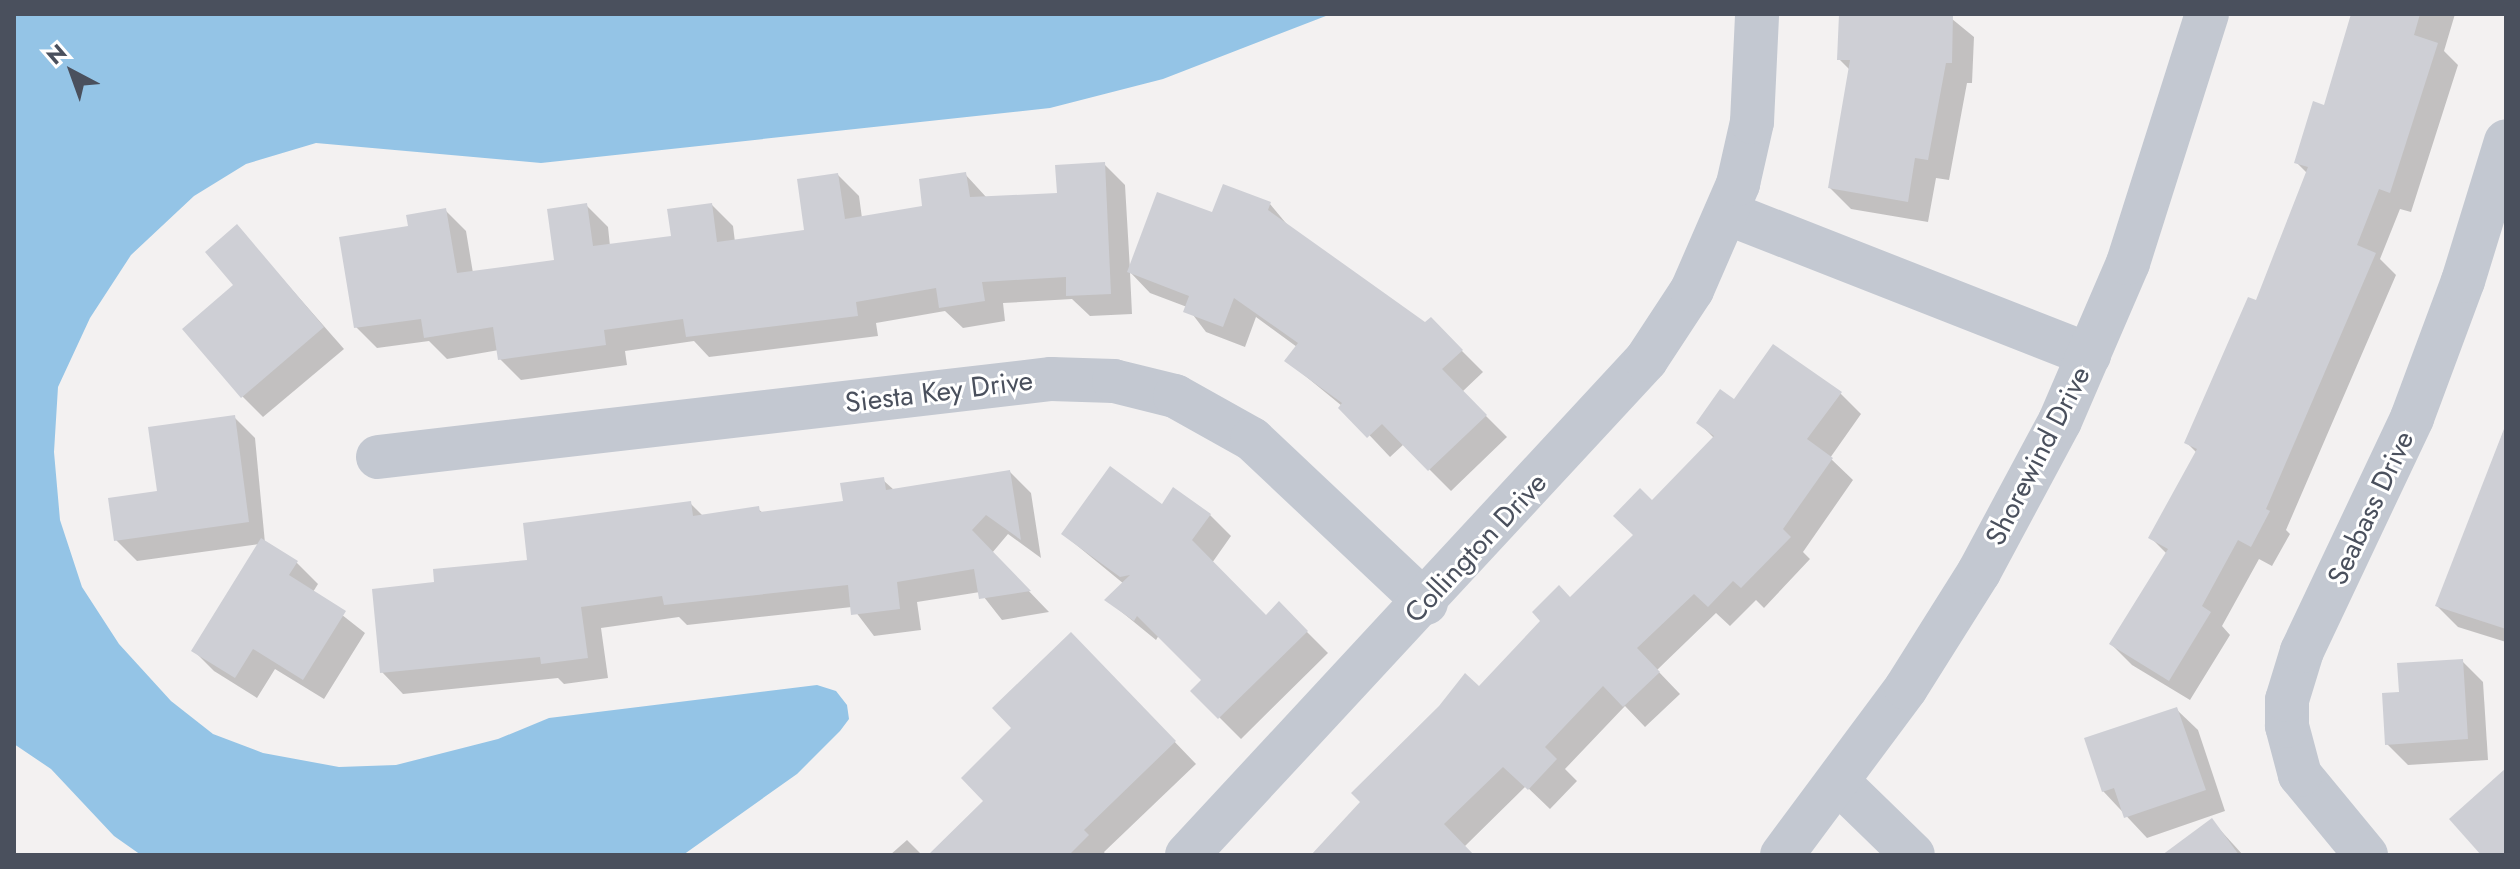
<!DOCTYPE html>
<html>
<head>
<meta charset="utf-8">
<style>
	body { margin:0 }
	#map { position:relative; width:2520px; height:869px; overflow:hidden; background:#f3f1f1; font-family:Jost,sans-serif }
	div>[style] { position:absolute }
	[style*='--x'] { left:calc(var(--x)*1px); top:calc(var(--y)*1px); width:calc(var(--w)*1px); rotate:calc(var(--a)*1deg) }
	.water>* { inset:0; background:#94c4e6 }
	.shadow>* { inset:0; background:#0003 }
	.building>* { inset:0; background:#cecfd5 }
	.minor>* { height:44px; margin:-22px; padding:0 22px; transform-origin:22px; border-radius:22px; background:#c3c8d1 }
	span { translate:-50% -50%; white-space:nowrap; text-align:center; line-height:1.15; -webkit-text-stroke:6px #fff; paint-order:stroke }
	.street-label { font-size:28px; color:#4a505d }
	.frame { position:absolute; inset:0; border:16px solid #4a505d; pointer-events:none }
	.north { position:absolute; left:32px; top:32px; width:80px; height:80px; -webkit-text-stroke:6px #fff; paint-order:stroke; rotate:319deg; font-size:22px; font-weight:700; line-height:32px; text-align:center; color:#4a505d }
	.north::after { content:''; display:block; margin:auto; width:28px; height:36px; background:#4a505d; clip-path:polygon(50% 0,100% 100%,50% 72%,0 100%) }
</style>
</head>
<body>
<div id="map">
	<div class="water">
		<i style="clip-path:polygon(14px 14px,1331px 14px,1163px 79px,1050px 108px,541px 163px,316px 143px,246px 164px,194px 196px,131px 255px,90px 318px,58px 387px,54px 452px,60px 520px,82px 587px,119px 644px,171px 701px,213px 734px,263px 753px,339px 767px,396px 765px,498px 739px,549px 718px,817px 685px,836px 691px,847px 705px,849px 719px,840px 731px,797px 774px,683px 855px,141px 855px,114px 836px,51px 769px,14px 744px)"></i>
	</div>
	<div class="shadow">
		<i style="clip-path:polygon(1841px 14px,1946px 14px,1974px 37px,1972px 83px,1967px 83px,1949px 180px,1936px 178px,1928px 222px,1851px 209px,1830px 188px,1850px 70px,1839px 59px)"></i>
		<i style="clip-path:polygon(2353px 14px,2455px 14px,2444px 51px,2458px 65px,2411px 212px,2400px 209px,2380px 259px,2396px 275px,2286px 530px,2290px 534px,2272px 566px,2259px 559px,2222px 626px,2230px 635px,2190px 700px,2132px 665px,2111px 644px,2167px 554px,2151px 538px,2197px 453px,2186px 442px,2257px 303px,2307px 173px,2296px 162px,2325px 107px)"></i>
		<i style="clip-path:polygon(1104px 164px,1125px 185px,1130px 270px,1213px 215px,1270px 204px,1290px 228px,1425px 325px,1431px 320px,1483px 372px,1462px 392px,1507px 437px,1451px 491px,1404px 444px,1390px 457px,1342px 406px,1287px 361px,1297px 347px,1256px 317px,1245px 347px,1206px 332px,1187px 307px,1150px 293px,1130px 272px,1132px 314px,1090px 316px,1072px 299px,1003px 303px,1005px 321px,963px 328px,945px 311px,876px 323px,878px 336px,709px 357px,694px 341px,625px 351px,627px 365px,521px 380px,500px 359px,499px 350px,447px 359px,429px 341px,377px 348px,356px 327px,410px 227px,445px 210px,466px 231px,473px 273px,556px 262px,586px 205px,608px 227px,610px 246px,673px 238px,712px 205px,733px 226px,735px 242px,806px 232px,838px 175px,859px 196px,862px 218px,925px 208px,965px 174px,987px 198px,1059px 195px)"></i>
		<i style="clip-path:polygon(237px 227px,344px 349px,263px 417px,242px 396px)"></i>
		<i style="clip-path:polygon(1840px 393px,1861px 414px,1830px 458px,1853px 480px,1803px 552px,1810px 559px,1764px 608px,1756px 600px,1730px 626px,1716px 613px,1657px 670px,1680px 694px,1645px 727px,1625px 706px,1565px 769px,1577px 781px,1550px 809px,1526px 786px,1464px 847px,1472px 855px,1314px 855px,1636px 536px,1652px 502px,1714px 438px,1699px 423px,1734px 402px)"></i>
		<i style="clip-path:polygon(234px 417px,255px 438px,265px 543px,297px 563px,318px 584px,313px 592px,365px 633px,324px 699px,275px 669px,257px 698px,214px 671px,193px 650px,260px 544px,137px 561px,116px 540px)"></i>
		<i style="clip-path:polygon(2506px 425px,2506px 642px,2458px 627px,2437px 606px)"></i>
		<i style="clip-path:polygon(1010px 472px,1031px 493px,1041px 558px,1008px 534px,992px 553px,1049px 612px,1002px 620px,980px 592px,917px 602px,921px 630px,874px 636px,852px 607px,687px 625px,679px 617px,601px 628px,608px 678px,564px 684px,558px 678px,403px 694px,382px 672px,436px 584px,530px 562px,690px 503px,703px 516px,758px 509px,763px 513px,845px 503px,883px 480px,894px 490px)"></i>
		<i style="clip-path:polygon(1162px 506px,1210px 515px,1231px 536px,1212px 563px,1266px 617px,1279px 604px,1328px 653px,1241px 739px,1193px 691px,1204px 680px,1159px 635px,1156px 640px,1107px 600px,1124px 584px,1063px 534px)"></i>
		<i style="clip-path:polygon(1092px 656px,1196px 764px,1104px 852px,1106px 855px,931px 855px,986px 801px)"></i>
		<i style="clip-path:polygon(2462px 661px,2483px 682px,2488px 760px,2408px 765px,2387px 744px,2401px 694px)"></i>
		<i style="clip-path:polygon(2176px 709px,2198px 730px,2225px 811px,2147px 838px,2103px 791px)"></i>
		<i style="clip-path:polygon(2212px 821px,2243px 855px,2165px 855px)"></i>
		<i style="clip-path:polygon(907px 840px,922px 855px,890px 855px)"></i>
	</div>
	<div class="building">
		<i style="clip-path:polygon(1839px 14px,1953px 14px,1952px 63px,1946px 63px,1928px 160px,1915px 158px,1908px 202px,1828px 188px,1850px 60px,1837px 60px)"></i>
		<i style="clip-path:polygon(2351px 14px,2420px 14px,2414px 35px,2438px 43px,2390px 193px,2379px 189px,2357px 245px,2376px 253px,2266px 509px,2270px 511px,2251px 547px,2238px 540px,2202px 606px,2211px 612px,2169px 681px,2109px 644px,2168px 549px,2148px 538px,2197px 449px,2184px 443px,2248px 297px,2256px 300px,2308px 167px,2294px 163px,2313px 101px,2324px 105px)"></i>
		<i style="clip-path:polygon(1105px 162px,1111px 294px,1066px 296px,1066px 277px,982px 282px,985px 301px,939px 308px,936px 288px,856px 302px,858px 316px,686px 337px,683px 319px,604px 330px,606px 345px,498px 360px,493px 327px,424px 338px,421px 319px,354px 328px,339px 237px,408px 226px,406px 215px,446px 208px,457px 273px,554px 260px,547px 209px,587px 203px,593px 246px,671px 236px,667px 209px,712px 203px,717px 242px,804px 230px,797px 179px,838px 173px,845px 219px,922px 206px,919px 179px,966px 172px,970px 197px,1057px 193px,1055px 165px)"></i>
		<i style="clip-path:polygon(1223px 184px,1271px 202px,1268px 210px,1425px 322px,1431px 317px,1463px 350px,1442px 369px,1487px 415px,1428px 471px,1382px 424px,1367px 438px,1338px 408px,1342px 403px,1284px 361px,1298px 343px,1234px 298px,1223px 327px,1183px 312px,1189px 296px,1127px 272px,1157px 192px,1212px 212px)"></i>
		<i style="clip-path:polygon(237px 224px,324px 327px,241px 398px,182px 329px,233px 285px,205px 252px)"></i>
		<i style="clip-path:polygon(1773px 344px,1842px 392px,1807px 439px,1833px 458px,1783px 529px,1791px 537px,1741px 588px,1733px 581px,1708px 607px,1694px 594px,1637px 648px,1660px 672px,1623px 707px,1603px 686px,1545px 747px,1557px 759px,1528px 790px,1503px 767px,1444px 824px,1474px 855px,1311px 855px,1360px 802px,1351px 793px,1439px 706px,1465px 673px,1479px 686px,1540px 621px,1532px 612px,1559px 585px,1570px 597px,1633px 535px,1613px 516px,1640px 488px,1652px 500px,1714px 436px,1696px 423px,1720px 389px,1734px 399px)"></i>
		<i style="clip-path:polygon(235px 415px,249px 522px,114px 541px,108px 498px,157px 491px,148px 427px)"></i>
		<i style="clip-path:polygon(2504px 429px,2506px 429px,2506px 629px,2435px 606px)"></i>
		<i style="clip-path:polygon(1110px 466px,1162px 504px,1173px 487px,1211px 514px,1192px 540px,1266px 615px,1279px 601px,1308px 631px,1218px 719px,1190px 691px,1201px 680px,1137px 616px,1134px 621px,1104px 600px,1130px 575px,1120px 577px,1061px 534px)"></i>
		<i style="clip-path:polygon(1010px 470px,1021px 540px,986px 515px,972px 530px,1031px 591px,979px 599px,974px 569px,897px 582px,900px 609px,851px 615px,848px 585px,664px 605px,662px 596px,581px 607px,588px 658px,541px 664px,540px 657px,380px 673px,372px 589px,434px 582px,433px 569px,527px 560px,523px 523px,691px 501px,693px 516px,759px 506px,760px 512px,843px 501px,840px 483px,884px 477px,886px 490px)"></i>
		<i style="clip-path:polygon(261px 538px,298px 561px,289px 575px,346px 611px,303px 680px,253px 649px,235px 678px,191px 651px)"></i>
		<i style="clip-path:polygon(1071px 632px,1176px 741px,1084px 830px,1089px 835px,1069px 855px,928px 855px,983px 801px,961px 778px,1011px 728px,992px 708px)"></i>
		<i style="clip-path:polygon(2463px 659px,2468px 739px,2385px 745px,2382px 693px,2399px 692px,2397px 663px)"></i>
		<i style="clip-path:polygon(2177px 707px,2206px 790px,2124px 818px,2114px 788px,2102px 792px,2084px 738px)"></i>
		<i style="clip-path:polygon(2506px 768px,2506px 855px,2481px 855px,2449px 819px)"></i>
		<i style="clip-path:polygon(2212px 818px,2239px 855px,2162px 855px)"></i>
	</div>
	<div class="minor">
		<i style="--x:1727;--y:213;--w:389;--a:21.4"></i>
		<i style="--x:378;--y:457;--w:678;--a:-6.61"></i>
		<i style="--x:1051;--y:379;--w:63;--a:1.8"></i>
		<i style="--x:1114;--y:381;--w:63;--a:13.8"></i>
		<i style="--x:1175;--y:396;--w:88;--a:29.2"></i>
		<i style="--x:1252;--y:439;--w:239;--a:43.3"></i>
		<i style="--x:1839;--y:783;--w:103;--a:44.2"></i>
		<i style="--x:1187;--y:855;--w:675;--a:-47.16"></i>
		<i style="--x:1646;--y:360;--w:84;--a:-56.7"></i>
		<i style="--x:1692;--y:290;--w:116;--a:-66.5"></i>
		<i style="--x:1738;--y:184;--w:64;--a:-77.3"></i>
		<i style="--x:1752;--y:122;--w:108;--a:-87.3"></i>
		<i style="--x:1782;--y:855;--w:208;--a:-53.4"></i>
		<i style="--x:1906;--y:688;--w:137;--a:-57.8"></i>
		<i style="--x:1979;--y:572;--w:171;--a:-61.8"></i>
		<i style="--x:2060;--y:421;--w:172;--a:-66.7"></i>
		<i style="--x:2128;--y:263;--w:261;--a:-72.4"></i>
		<i style="--x:2366;--y:855;--w:104;--a:-129.5"></i>
		<i style="--x:2300;--y:775;--w:51;--a:-104.9"></i>
		<i style="--x:2287;--y:726;--w:26;--a:-90"></i>
		<i style="--x:2287;--y:700;--w:51;--a:-73"></i>
		<i style="--x:2302;--y:651;--w:258;--a:-64.7"></i>
		<i style="--x:2412;--y:418;--w:146;--a:-69.6"></i>
		<i style="--x:2463;--y:281;--w:146;--a:-72.9"></i>
	</div>
	<div class="street-label">
		<span style="left:939px;top:392px;rotate:-7deg">Siesta Key Drive</span>
		<span style="left:2038px;top:456px;rotate:-63deg">Shorewind Drive</span>
		<span style="left:2371px;top:508px;rotate:-65deg">Seabass Drive</span>
		<span style="left:1476px;top:548px;rotate:-47deg">Collington Drive</span>
	</div>
	<div class="frame"></div>
	<div class="north">N</div>
</div>
</body>
</html>
